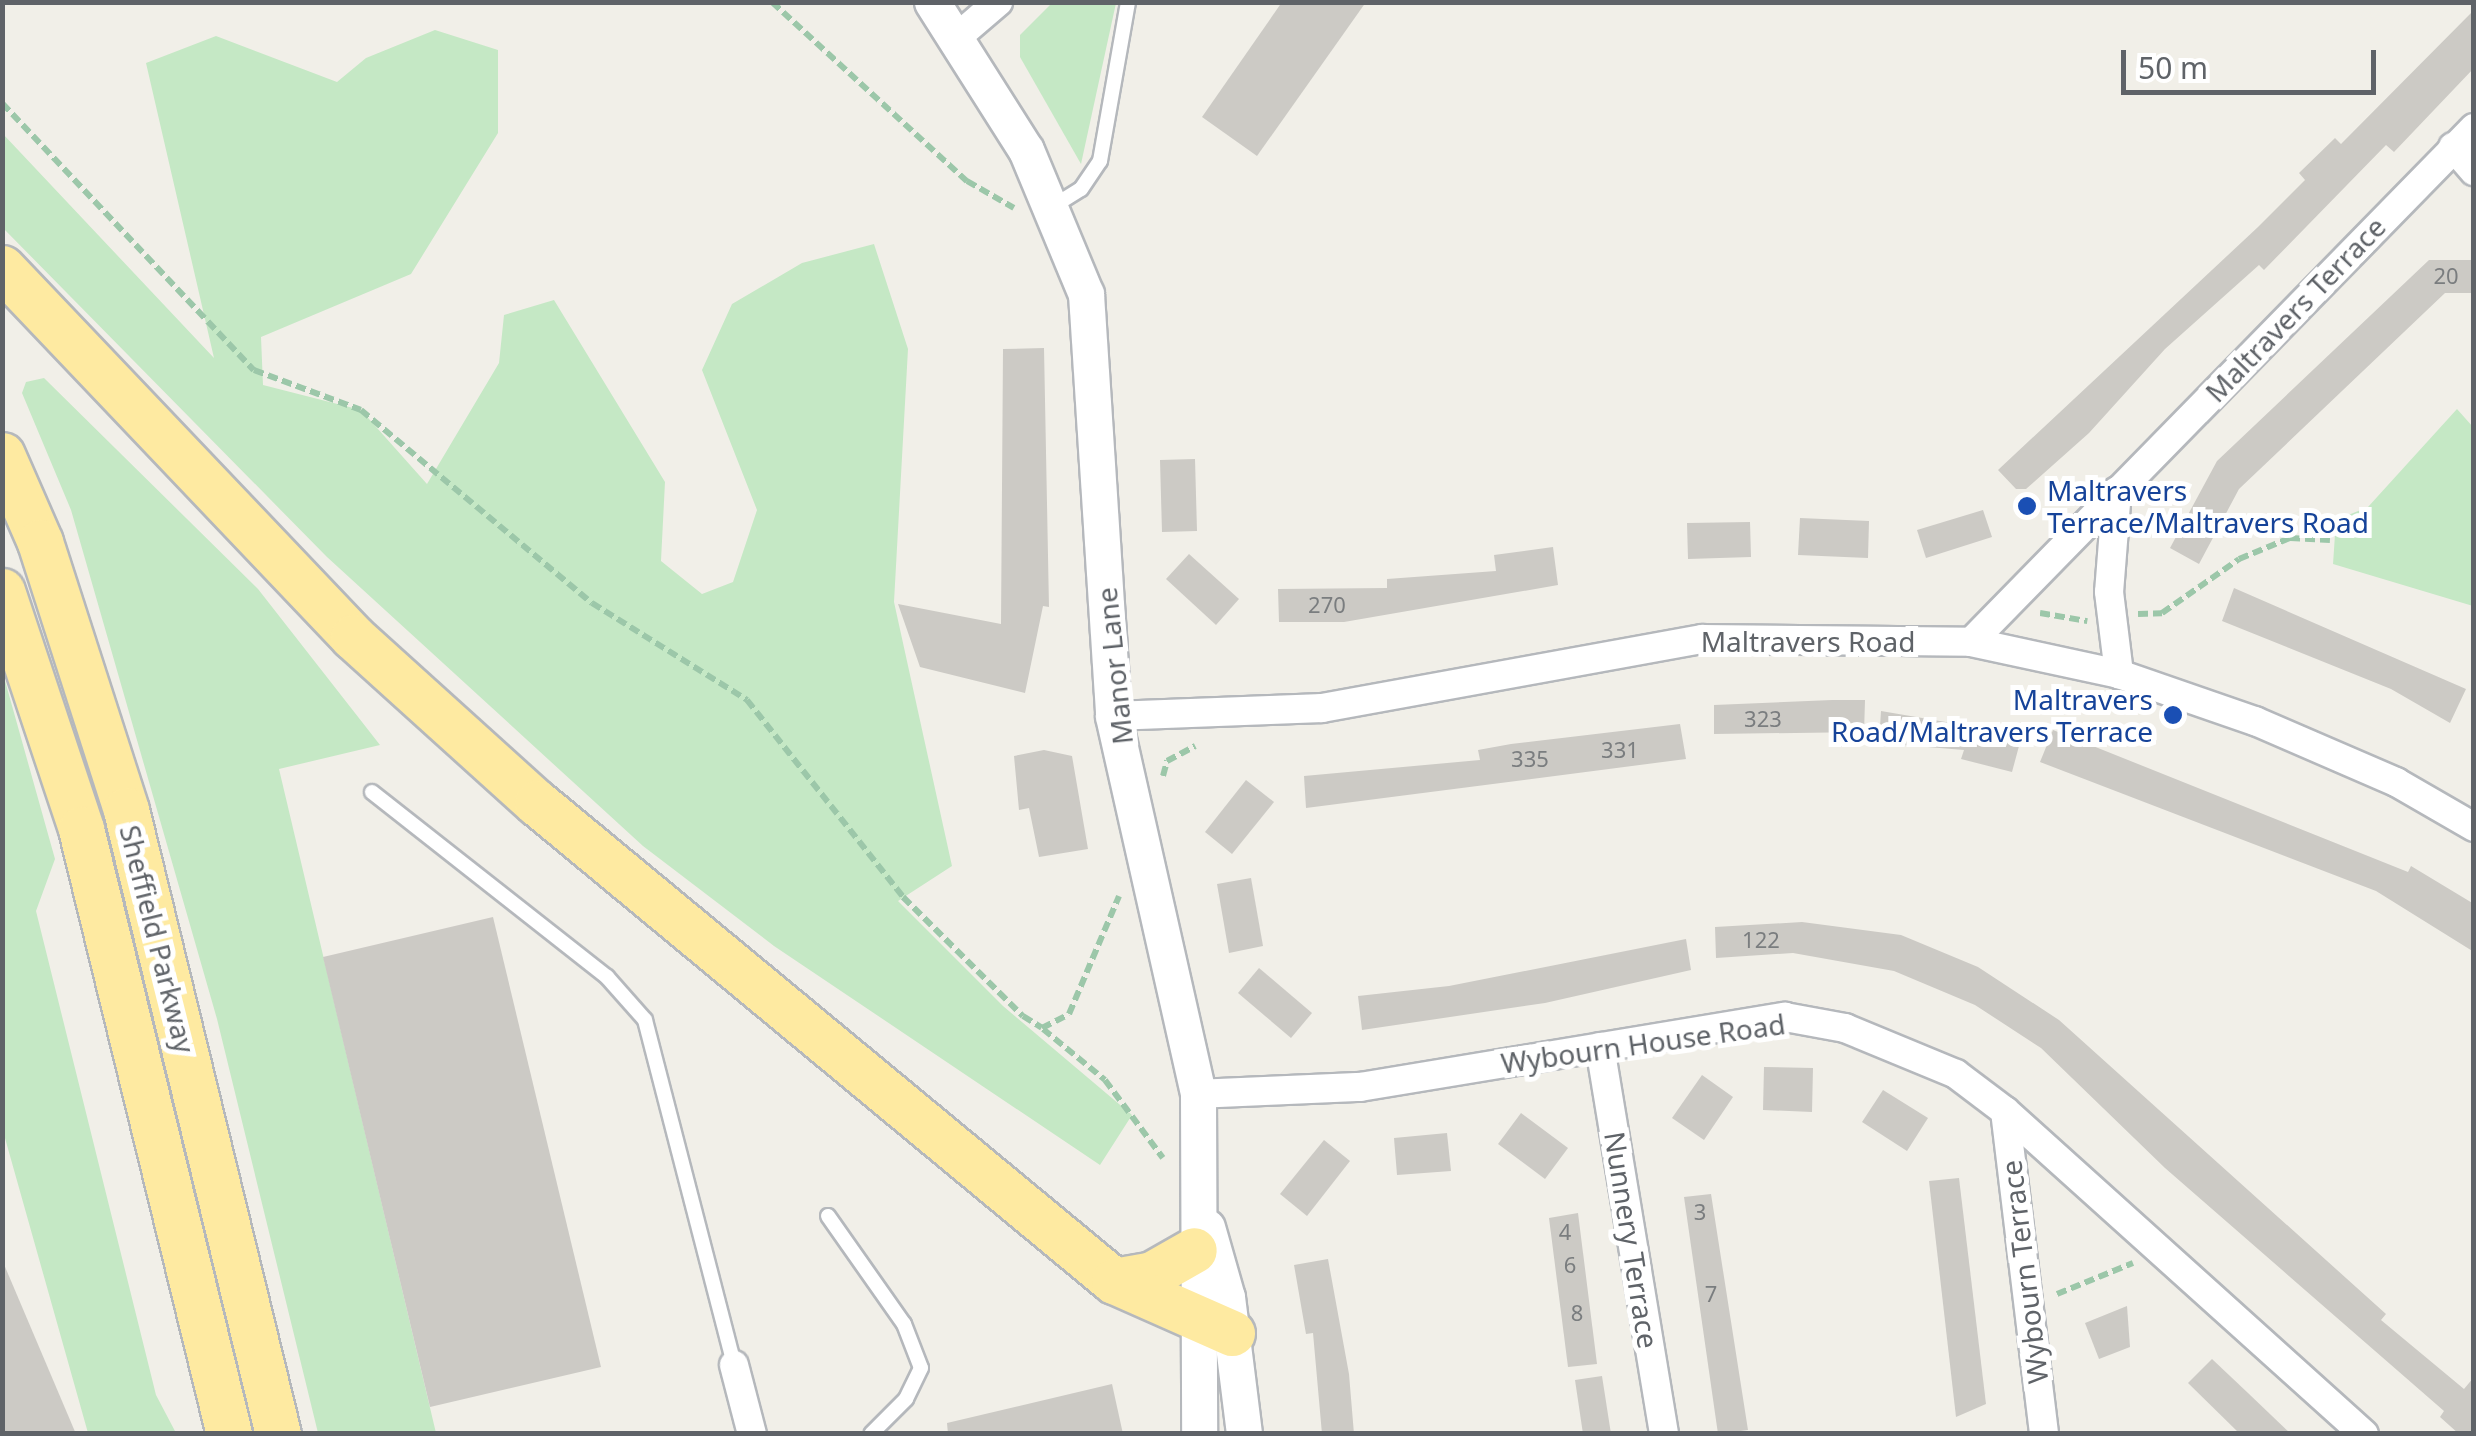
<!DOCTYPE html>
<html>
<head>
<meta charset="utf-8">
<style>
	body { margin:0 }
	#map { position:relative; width:2476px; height:1436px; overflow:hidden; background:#f1efe8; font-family:"Noto Sans",sans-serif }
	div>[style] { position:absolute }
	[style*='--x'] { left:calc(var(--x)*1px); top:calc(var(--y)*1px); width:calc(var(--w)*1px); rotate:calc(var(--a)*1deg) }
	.green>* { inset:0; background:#c5e8c5 }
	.building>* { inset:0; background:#cccac5 }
	.path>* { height:6px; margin-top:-3px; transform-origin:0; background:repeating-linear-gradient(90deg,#9cc7a9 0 10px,transparent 0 15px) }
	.roads { filter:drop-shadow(2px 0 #b5b8bc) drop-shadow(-2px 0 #b5b8bc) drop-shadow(0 2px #b5b8bc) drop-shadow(0 -2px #b5b8bc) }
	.service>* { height:14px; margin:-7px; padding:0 7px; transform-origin:7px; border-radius:7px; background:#fff }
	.minor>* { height:28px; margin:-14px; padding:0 14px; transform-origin:14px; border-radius:14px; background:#fff }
	.tertiary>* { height:35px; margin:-17.5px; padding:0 17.5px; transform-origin:17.5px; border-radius:17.5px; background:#fff }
	.trunk>* { height:45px; margin:-22.5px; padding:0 22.5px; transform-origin:22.5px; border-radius:22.5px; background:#feeaa1 }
	.dots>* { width:28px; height:28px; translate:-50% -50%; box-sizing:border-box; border:5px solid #fff; border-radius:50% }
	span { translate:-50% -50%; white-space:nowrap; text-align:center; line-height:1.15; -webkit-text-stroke:10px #fff; paint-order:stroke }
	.number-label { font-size:22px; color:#7a7d7f }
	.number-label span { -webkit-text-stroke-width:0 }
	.street-label { font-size:28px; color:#5f6368 }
	.transit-label { font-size:28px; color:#164399 }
	.left { translate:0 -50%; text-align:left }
	.right { translate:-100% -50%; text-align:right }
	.frame { position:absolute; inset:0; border:5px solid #5f6368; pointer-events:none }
	.scale { position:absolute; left:2121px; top:50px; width:255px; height:45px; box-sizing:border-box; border:5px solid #5f6368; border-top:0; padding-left:12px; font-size:30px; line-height:35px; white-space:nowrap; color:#5f6368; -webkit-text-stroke:8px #fff; paint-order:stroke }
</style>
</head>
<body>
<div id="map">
	<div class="green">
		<i style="clip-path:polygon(1052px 3px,1116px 3px,1081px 164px,1020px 57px,1020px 35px)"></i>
		<i style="clip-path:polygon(435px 30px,498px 50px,498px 133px,411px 274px,261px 337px,263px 385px,361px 410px,427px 484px,499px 363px,504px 315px,554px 300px,665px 482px,661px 561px,702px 594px,733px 582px,757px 510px,702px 370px,732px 304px,802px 263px,874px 244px,908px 349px,894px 602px,952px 866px,898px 901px,1003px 1006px,1132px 1115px,1100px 1165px,774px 946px,643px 846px,327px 557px,3px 228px,3px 134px,214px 358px,146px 63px,216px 36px,337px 82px,366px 58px)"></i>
		<i style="clip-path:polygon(44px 378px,258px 589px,380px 745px,279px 769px,436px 1433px,318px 1433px,217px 1019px,71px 510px,22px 393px,26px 382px)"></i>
		<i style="clip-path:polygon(2457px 409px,2473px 427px,2473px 606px,2333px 564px,2336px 520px,2368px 507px)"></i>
		<i style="clip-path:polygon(2px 670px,55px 859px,36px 911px,156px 1395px,176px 1433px,88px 1433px,3px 1131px)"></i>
	</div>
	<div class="building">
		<i style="clip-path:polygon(1282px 2px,1366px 2px,1257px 156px,1202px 117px)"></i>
		<i style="clip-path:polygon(2474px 10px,2474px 68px,2394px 152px,2386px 145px,2264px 270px,2259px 265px,2165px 349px,2089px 433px,2026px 489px,2016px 489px,1998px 470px,2258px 227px,2305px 180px,2299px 173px,2335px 138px,2341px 144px)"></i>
		<i style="clip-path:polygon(2429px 260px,2474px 260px,2474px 293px,2445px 293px,2239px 489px,2199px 564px,2170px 548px,2217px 461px)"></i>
		<i style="clip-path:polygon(1044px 348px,1049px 607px,1043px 606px,1025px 693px,920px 667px,898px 604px,1001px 624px,1003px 349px)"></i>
		<i style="clip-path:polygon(1195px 459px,1197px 531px,1162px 532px,1160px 460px)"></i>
		<i style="clip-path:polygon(1983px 510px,1992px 537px,1926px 558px,1917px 530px)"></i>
		<i style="clip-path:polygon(1800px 518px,1869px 521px,1868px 558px,1798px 555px)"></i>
		<i style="clip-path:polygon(1750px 522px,1751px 557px,1688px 559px,1687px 523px)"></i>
		<i style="clip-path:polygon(1553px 547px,1558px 585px,1344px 622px,1279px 622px,1278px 589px,1387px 588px,1387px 579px,1496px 571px,1494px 555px)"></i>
		<i style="clip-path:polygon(1189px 554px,1239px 599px,1216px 625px,1166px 579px)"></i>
		<i style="clip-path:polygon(2234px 588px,2466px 689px,2450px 723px,2391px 689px,2222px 621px)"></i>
		<i style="clip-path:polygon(1832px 700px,1865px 700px,1864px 732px,1714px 734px,1714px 705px)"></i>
		<i style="clip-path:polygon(1881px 711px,2022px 735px,2012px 772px,1961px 759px,1964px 750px,1879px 743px)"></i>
		<i style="clip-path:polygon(1680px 724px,1686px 759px,1306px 808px,1304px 776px,1480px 760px,1478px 750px,1511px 744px)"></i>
		<i style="clip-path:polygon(2053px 730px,2408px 872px,2411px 866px,2474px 904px,2474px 952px,2376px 891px,2040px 762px)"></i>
		<i style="clip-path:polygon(1044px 750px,1072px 756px,1088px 849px,1039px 857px,1029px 808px,1019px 810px,1014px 756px)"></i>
		<i style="clip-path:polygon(1246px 780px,1274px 802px,1232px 854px,1205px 832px)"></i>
		<i style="clip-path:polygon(1251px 878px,1263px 946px,1229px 953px,1217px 884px)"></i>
		<i style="clip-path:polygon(493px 917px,601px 1367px,430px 1407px,323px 957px)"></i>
		<i style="clip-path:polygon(1802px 922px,1901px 935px,1978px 967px,2059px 1020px,2386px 1314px,2381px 1320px,2464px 1389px,2474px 1377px,2474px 1434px,2459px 1434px,2440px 1417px,2444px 1411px,2165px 1168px,2041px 1048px,1975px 1005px,1894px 971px,1793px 953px,1716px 958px,1715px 927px)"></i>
		<i style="clip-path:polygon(1686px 939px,1691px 970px,1545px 1003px,1362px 1030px,1358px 996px,1449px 986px)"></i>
		<i style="clip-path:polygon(1259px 968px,1312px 1013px,1291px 1038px,1238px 993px)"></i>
		<i style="clip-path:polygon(1764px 1067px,1813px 1068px,1812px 1112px,1763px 1110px)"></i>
		<i style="clip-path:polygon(1702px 1075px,1733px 1097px,1704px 1140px,1672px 1118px)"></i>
		<i style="clip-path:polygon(1883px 1090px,1928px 1118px,1907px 1151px,1862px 1122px)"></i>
		<i style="clip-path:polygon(1521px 1113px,1568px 1148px,1545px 1179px,1498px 1144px)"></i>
		<i style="clip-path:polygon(1447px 1133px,1451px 1171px,1397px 1175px,1394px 1138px)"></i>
		<i style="clip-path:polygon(1324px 1140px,1350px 1161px,1307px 1216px,1280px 1194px)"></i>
		<i style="clip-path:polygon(1959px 1178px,1986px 1404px,1956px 1417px,1929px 1181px)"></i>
		<i style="clip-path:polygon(1711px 1194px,1748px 1430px,1718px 1434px,1684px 1197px)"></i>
		<i style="clip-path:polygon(1578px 1213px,1597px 1364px,1568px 1367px,1549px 1218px)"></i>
		<i style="clip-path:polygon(1328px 1259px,1349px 1374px,1354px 1434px,1322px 1434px,1313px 1333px,1306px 1334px,1294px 1265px)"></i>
		<i style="clip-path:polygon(3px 1262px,76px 1434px,2px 1434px)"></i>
		<i style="clip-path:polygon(2127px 1306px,2130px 1347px,2099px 1359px,2085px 1323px)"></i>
		<i style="clip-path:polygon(2212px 1359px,2248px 1393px,2291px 1434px,2240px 1434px,2188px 1383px)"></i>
		<i style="clip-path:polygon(1602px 1376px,1611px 1434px,1583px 1434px,1575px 1380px)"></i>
		<i style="clip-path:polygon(1112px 1384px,1123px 1434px,948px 1434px,947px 1423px)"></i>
	</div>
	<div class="path">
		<i style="--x:583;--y:2;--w:20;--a:0"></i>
		<i style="--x:772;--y:2;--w:265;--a:42.6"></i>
		<i style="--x:967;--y:181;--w:54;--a:29.9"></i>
		<i style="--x:2;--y:103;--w:367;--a:46.7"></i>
		<i style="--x:254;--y:370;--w:114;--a:20.5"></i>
		<i style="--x:361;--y:410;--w:301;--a:39.9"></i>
		<i style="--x:592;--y:603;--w:183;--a:32"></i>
		<i style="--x:747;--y:700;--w:251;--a:51.6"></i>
		<i style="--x:903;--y:897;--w:169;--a:44.8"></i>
		<i style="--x:1023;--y:1016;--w:22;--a:32"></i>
		<i style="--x:1042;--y:1028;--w:30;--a:-27"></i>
		<i style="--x:1069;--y:1014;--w:128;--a:-67"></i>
		<i style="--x:2040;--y:613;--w:48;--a:9.7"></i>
		<i style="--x:2138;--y:614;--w:24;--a:-2"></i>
		<i style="--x:2162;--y:613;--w:94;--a:-35"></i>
		<i style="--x:2239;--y:559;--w:55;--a:-22.4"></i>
		<i style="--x:2290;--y:538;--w:40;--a:2.9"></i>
		<i style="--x:1163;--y:776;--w:16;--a:-75"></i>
		<i style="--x:1167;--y:761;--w:32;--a:-28"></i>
		<i style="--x:1043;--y:1029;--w:80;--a:39.4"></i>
		<i style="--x:1105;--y:1080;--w:97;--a:53.4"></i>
		<i style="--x:2057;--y:1294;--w:82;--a:-22.2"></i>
	</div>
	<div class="roads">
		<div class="service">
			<i style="--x:1052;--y:207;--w:34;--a:-32"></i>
			<i style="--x:1081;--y:189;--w:34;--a:-56"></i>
			<i style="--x:1100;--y:161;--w:161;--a:-80"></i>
			<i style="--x:372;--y:792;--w:299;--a:38.2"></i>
			<i style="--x:607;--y:977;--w:57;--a:48.5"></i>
			<i style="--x:645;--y:1020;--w:356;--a:75.5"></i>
			<i style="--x:828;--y:1216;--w:132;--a:54.9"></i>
			<i style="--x:904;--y:1324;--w:47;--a:68.9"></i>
			<i style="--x:921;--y:1368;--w:34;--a:116"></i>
			<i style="--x:906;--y:1399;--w:49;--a:135"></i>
		</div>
		<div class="minor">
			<i style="--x:955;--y:39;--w:57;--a:-40.7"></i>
			<i style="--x:2453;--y:147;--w:32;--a:49"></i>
			<i style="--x:2117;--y:491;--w:101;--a:94.5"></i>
			<i style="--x:2109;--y:592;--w:83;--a:83"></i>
			<i style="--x:1971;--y:642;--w:719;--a:-45.62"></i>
			<i style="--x:1113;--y:716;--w:209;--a:-2.2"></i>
			<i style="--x:1322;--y:708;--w:386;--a:-10.3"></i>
			<i style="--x:1702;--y:639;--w:269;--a:0.6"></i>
			<i style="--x:1971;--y:642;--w:151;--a:12.2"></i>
			<i style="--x:2119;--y:674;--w:144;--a:19.1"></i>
			<i style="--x:2255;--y:721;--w:154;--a:23.4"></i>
			<i style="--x:2396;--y:782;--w:90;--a:30"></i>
			<i style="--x:1600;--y:1047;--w:392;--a:80.6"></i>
			<i style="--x:1198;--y:1094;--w:162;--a:-2.5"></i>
			<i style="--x:1360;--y:1087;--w:431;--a:-9.4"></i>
			<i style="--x:1785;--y:1017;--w:61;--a:10.4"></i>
			<i style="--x:1845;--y:1028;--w:120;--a:22.5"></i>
			<i style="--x:1956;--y:1074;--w:61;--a:37.1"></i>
			<i style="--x:2005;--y:1111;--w:483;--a:42"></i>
			<i style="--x:2005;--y:1111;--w:325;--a:83.1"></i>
			<i style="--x:734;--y:1365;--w:71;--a:75.4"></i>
		</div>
		<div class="tertiary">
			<i style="--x:932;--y:2;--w:175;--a:57.6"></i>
			<i style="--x:1026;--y:150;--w:156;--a:67.4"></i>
			<i style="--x:1086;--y:294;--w:423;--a:86.3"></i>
			<i style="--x:1113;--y:716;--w:387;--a:77.3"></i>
			<i style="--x:1198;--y:1094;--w:340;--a:89.8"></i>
			<i style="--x:1207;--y:1227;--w:73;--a:74.1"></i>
			<i style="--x:1227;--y:1297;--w:138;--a:82.9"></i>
		</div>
		<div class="trunk">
			<i style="--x:2;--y:268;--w:509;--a:46.43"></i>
			<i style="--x:353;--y:637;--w:248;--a:42.1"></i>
			<i style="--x:537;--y:803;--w:749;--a:39.64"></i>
			<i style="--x:1114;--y:1281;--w:39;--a:-10"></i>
			<i style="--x:1152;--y:1274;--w:48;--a:-29.7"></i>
			<i style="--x:2;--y:455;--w:95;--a:66.4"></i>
			<i style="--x:40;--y:542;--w:281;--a:72.2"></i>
			<i style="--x:126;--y:810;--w:642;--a:76.31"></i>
			<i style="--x:2;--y:591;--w:251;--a:71.6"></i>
			<i style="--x:81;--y:829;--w:623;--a:76.25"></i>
			<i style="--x:1114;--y:1281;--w:129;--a:23.8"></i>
		</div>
	</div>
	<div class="dots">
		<i style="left:2027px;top:506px;background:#1a4fb4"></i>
		<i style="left:2173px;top:715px;background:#1a4fb4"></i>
	</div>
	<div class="number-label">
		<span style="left:2446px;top:276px">20</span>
		<span style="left:1327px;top:605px">270</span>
		<span style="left:1763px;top:719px">323</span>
		<span style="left:1620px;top:750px">331</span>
		<span style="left:1530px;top:759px">335</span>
		<span style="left:1761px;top:940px">122</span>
		<span style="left:1700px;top:1212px">3</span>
		<span style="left:1565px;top:1232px">4</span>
		<span style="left:1570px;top:1265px">6</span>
		<span style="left:1711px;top:1294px">7</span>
		<span style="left:1577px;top:1313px">8</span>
	</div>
	<div class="street-label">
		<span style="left:2295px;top:309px;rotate:-46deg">Maltravers Terrace</span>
		<span style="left:1808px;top:641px">Maltravers Road</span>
		<span style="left:1114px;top:666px;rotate:-96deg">Manor Lane</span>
		<span style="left:158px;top:939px;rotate:76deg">Sheffield Parkway</span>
		<span style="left:1643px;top:1043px;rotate:-8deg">Wybourn House Road</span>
		<span style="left:1632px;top:1240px;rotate:81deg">Nunnery Terrace</span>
		<span style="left:2024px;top:1272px;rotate:-97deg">Wybourn Terrace</span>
	</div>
	<div class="transit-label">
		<span class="left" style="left:2047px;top:506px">Maltravers<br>Terrace/Maltravers Road</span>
		<span class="right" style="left:2153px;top:715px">Maltravers<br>Road/Maltravers Terrace</span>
	</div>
	<div class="frame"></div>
	<div class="scale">50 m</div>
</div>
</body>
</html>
